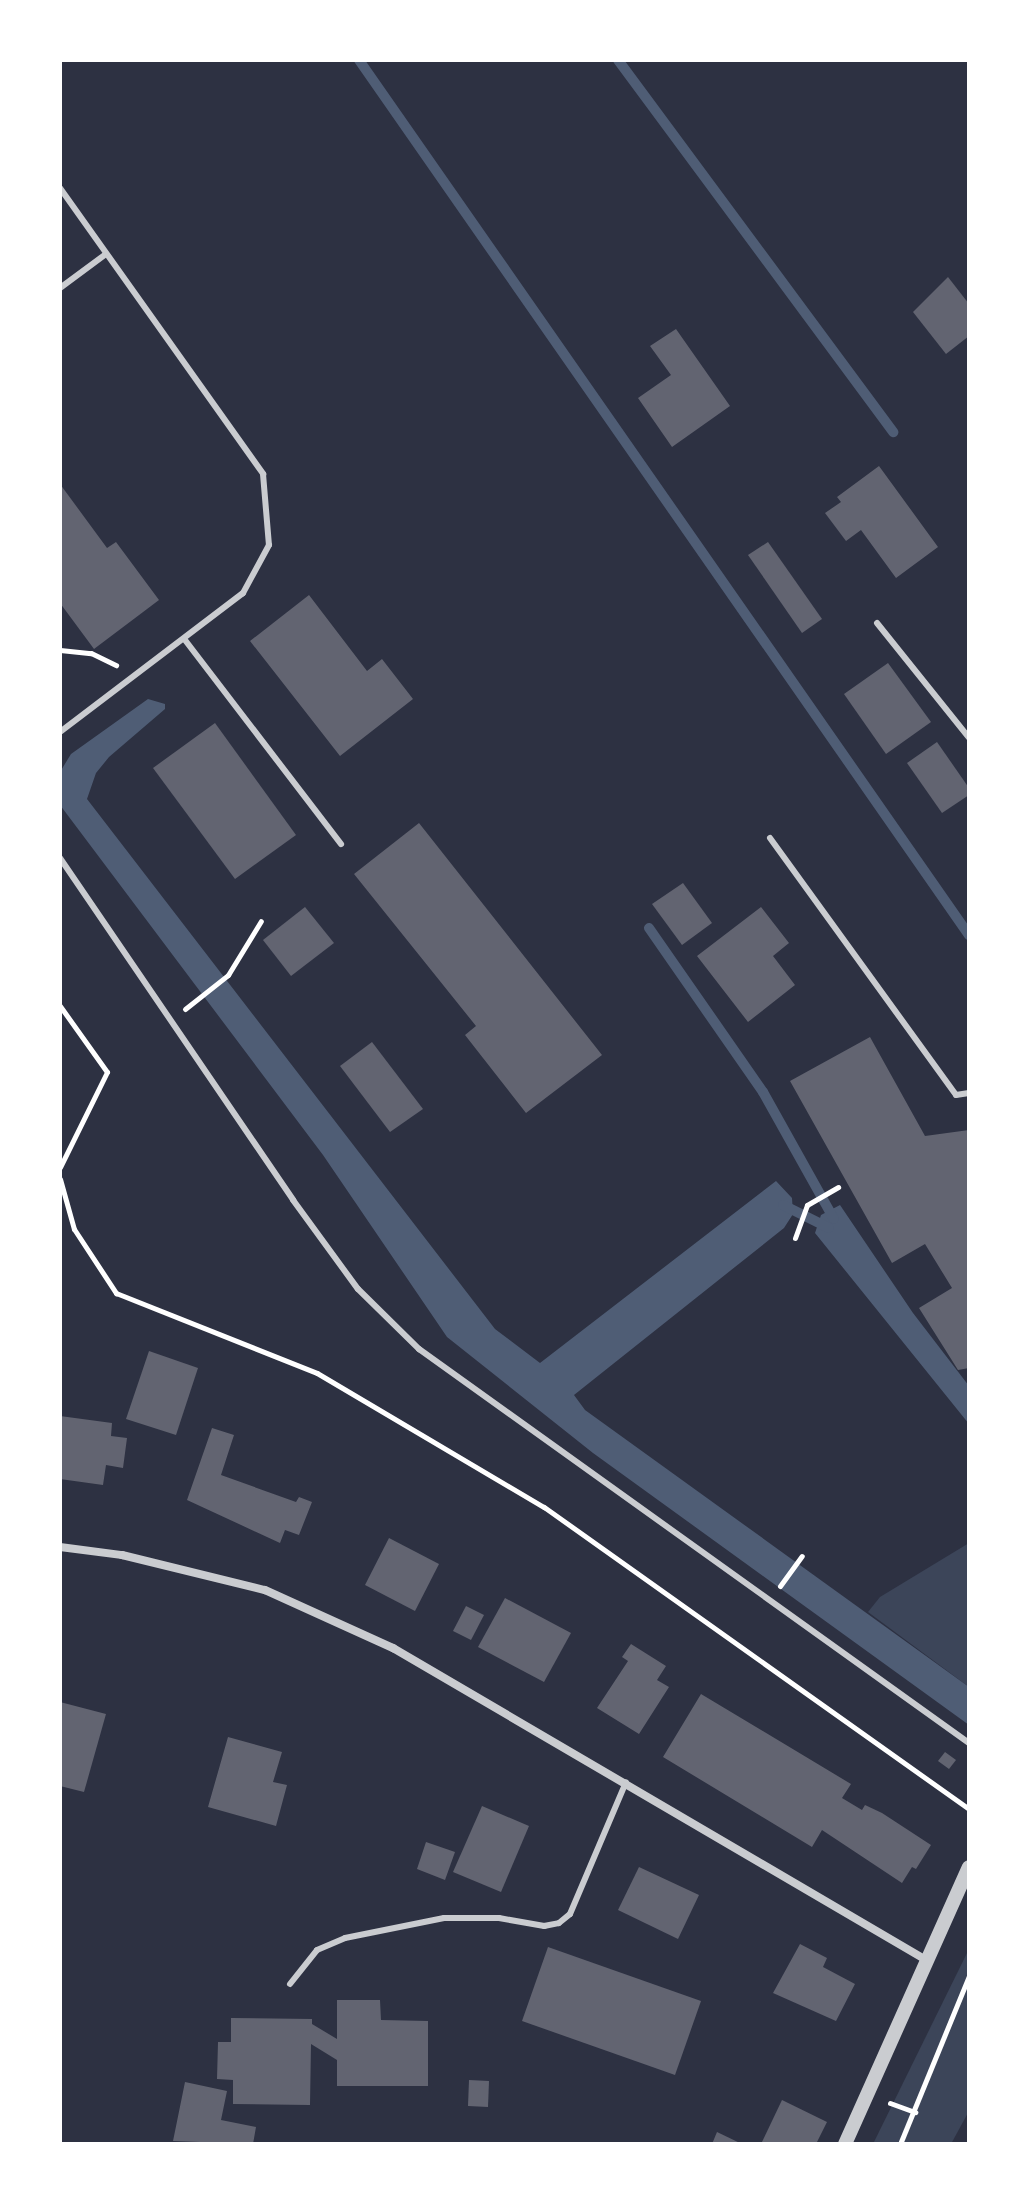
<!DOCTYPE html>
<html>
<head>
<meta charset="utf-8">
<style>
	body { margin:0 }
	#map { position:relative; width:1029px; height:2204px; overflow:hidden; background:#2d3142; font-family:Jost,sans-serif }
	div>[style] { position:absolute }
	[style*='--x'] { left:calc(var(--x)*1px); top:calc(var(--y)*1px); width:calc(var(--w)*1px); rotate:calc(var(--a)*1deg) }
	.green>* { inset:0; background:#3c4559 }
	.water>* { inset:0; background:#4f5d75 }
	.stream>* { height:10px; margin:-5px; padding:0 5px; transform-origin:5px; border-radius:5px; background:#4f5d75 }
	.building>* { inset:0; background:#626471 }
	.path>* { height:5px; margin:-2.5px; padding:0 2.5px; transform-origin:2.5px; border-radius:2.5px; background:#fff }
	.service>* { height:6px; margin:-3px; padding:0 3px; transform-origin:3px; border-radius:3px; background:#caccd0 }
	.minor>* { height:8px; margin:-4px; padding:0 4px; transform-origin:4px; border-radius:4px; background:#caccd0 }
	.tertiary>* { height:14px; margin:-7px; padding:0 7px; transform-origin:7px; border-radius:7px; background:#caccd0 }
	span { translate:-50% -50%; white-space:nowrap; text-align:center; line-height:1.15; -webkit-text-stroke:8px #fff; paint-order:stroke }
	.frame { position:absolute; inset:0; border:62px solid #fff; pointer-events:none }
</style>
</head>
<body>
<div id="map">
	<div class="green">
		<i style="clip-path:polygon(969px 1543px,969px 1687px,868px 1612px,880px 1597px)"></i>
		<i style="clip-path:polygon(969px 1949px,969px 2111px,951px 2144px,873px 2144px)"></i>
	</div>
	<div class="water">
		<i style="clip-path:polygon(148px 699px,165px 704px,165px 709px,109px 757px,96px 773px,87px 799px,495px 1329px,540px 1363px,776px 1181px,792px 1198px,793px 1214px,784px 1228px,574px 1395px,585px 1410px,969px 1687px,969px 1725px,593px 1453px,447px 1337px,323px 1155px,60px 805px,60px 772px,71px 754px)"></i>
		<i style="clip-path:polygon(840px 1205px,913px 1313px,969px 1386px,969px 1424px,815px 1233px,821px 1215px)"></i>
	</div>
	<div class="stream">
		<i style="--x:359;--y:60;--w:1067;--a:55.12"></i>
		<i style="--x:618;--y:60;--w:463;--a:53.5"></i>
		<i style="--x:649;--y:928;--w:200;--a:55.2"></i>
		<i style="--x:763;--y:1092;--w:145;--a:60.8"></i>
		<i style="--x:783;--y:1205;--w:51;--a:26.6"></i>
	</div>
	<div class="building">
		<i style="clip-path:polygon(948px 277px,969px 304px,969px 336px,946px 354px,913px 312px)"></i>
		<i style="clip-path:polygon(676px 329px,730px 406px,672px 447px,638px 398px,671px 375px,650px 346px)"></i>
		<i style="clip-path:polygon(879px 466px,938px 547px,896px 578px,861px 530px,846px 541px,825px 513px,841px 502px,837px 497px)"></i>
		<i style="clip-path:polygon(60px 484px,107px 548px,116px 542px,159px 600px,94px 649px,60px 603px)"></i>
		<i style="clip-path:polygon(768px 542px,822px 619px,802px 633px,748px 555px)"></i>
		<i style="clip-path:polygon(309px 595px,367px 671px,382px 659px,413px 699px,340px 756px,250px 641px)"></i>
		<i style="clip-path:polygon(888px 663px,931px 722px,886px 754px,844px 694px)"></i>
		<i style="clip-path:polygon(215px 723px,296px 835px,235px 879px,153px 768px)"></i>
		<i style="clip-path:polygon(937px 742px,969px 788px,969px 795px,942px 813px,907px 763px)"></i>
		<i style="clip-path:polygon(419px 823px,602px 1055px,526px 1113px,465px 1035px,476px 1026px,354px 874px)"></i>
		<i style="clip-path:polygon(683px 883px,712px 923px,682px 945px,652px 904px)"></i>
		<i style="clip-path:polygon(305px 907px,334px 943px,291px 976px,263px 940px)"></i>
		<i style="clip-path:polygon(761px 907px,789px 943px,773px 956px,795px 985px,748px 1022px,697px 956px)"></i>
		<i style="clip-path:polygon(870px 1037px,925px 1136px,969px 1130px,969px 1368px,958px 1370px,919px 1308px,952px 1288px,925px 1244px,892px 1263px,790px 1081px)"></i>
		<i style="clip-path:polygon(372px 1042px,423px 1109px,390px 1132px,340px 1066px)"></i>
		<i style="clip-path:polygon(149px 1351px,198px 1368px,176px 1435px,126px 1419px)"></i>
		<i style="clip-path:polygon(60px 1416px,112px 1423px,111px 1436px,127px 1438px,123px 1468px,106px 1465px,103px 1485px,60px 1479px)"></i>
		<i style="clip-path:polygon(212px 1428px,234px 1435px,221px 1475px,296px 1502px,299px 1497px,312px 1502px,299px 1535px,285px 1530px,280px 1543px,187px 1500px)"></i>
		<i style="clip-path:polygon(389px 1538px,439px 1564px,415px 1611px,365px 1585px)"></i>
		<i style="clip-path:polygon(505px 1598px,571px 1633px,544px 1682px,478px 1647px)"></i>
		<i style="clip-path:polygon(466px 1606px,484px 1615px,471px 1640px,453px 1631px)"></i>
		<i style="clip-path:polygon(631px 1644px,666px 1666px,657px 1680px,669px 1687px,639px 1734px,597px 1708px,628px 1661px,622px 1657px)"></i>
		<i style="clip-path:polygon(701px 1694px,851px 1784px,842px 1798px,862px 1810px,865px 1805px,882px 1813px,931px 1845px,916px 1869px,912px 1867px,902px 1883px,822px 1830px,812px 1847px,663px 1757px)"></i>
		<i style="clip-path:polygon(60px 1702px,106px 1714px,84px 1792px,60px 1786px)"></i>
		<i style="clip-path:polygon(228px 1737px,282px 1752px,273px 1782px,287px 1785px,276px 1826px,208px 1807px)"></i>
		<i style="clip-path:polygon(945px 1752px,956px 1760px,949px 1769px,938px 1761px)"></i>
		<i style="clip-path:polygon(482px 1806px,529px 1826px,501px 1892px,453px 1872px)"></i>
		<i style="clip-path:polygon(426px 1842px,455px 1852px,445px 1880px,417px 1869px)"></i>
		<i style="clip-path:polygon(639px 1867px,699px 1895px,678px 1939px,618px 1910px)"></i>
		<i style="clip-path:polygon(800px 1944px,827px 1958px,823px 1967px,855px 1984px,836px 2021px,773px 1993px)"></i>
		<i style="clip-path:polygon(548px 1947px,701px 2001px,675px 2075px,522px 2021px)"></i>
		<i style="clip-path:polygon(337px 2000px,380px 2000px,381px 2020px,428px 2021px,428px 2086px,337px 2086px,337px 2060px,311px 2044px,310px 2105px,233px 2104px,233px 2080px,217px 2079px,218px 2042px,231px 2042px,231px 2018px,312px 2019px,312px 2024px,337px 2039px)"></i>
		<i style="clip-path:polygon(469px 2080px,489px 2081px,488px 2107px,468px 2106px)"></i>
		<i style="clip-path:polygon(185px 2082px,227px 2091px,221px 2120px,256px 2127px,253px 2144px,173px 2141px)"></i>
		<i style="clip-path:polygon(782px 2100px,827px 2122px,816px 2144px,761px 2144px)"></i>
		<i style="clip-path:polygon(717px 2132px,742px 2144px,712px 2144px)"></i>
	</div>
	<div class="path">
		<i style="--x:60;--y:650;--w:31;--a:6"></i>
		<i style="--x:91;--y:653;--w:28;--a:26"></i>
		<i style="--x:60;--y:1006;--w:81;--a:54.5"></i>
		<i style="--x:107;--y:1072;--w:106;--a:116.3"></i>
		<i style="--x:185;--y:1009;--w:55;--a:-38.3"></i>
		<i style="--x:228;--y:975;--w:63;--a:-58.6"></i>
		<i style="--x:60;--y:1179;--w:52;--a:74.4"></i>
		<i style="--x:74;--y:1229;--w:77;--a:56.7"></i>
		<i style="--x:116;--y:1293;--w:216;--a:21.7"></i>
		<i style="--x:317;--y:1373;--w:264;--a:30.6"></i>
		<i style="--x:544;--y:1507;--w:521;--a:35.4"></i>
		<i style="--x:795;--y:1238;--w:35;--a:-70"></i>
		<i style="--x:807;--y:1205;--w:36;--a:-30"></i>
		<i style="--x:780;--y:1586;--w:37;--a:-54"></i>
		<i style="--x:890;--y:2103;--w:27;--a:20"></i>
		<i style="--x:900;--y:2144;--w:182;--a:-67.7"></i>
	</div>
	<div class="service">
		<i style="--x:60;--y:188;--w:351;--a:54.6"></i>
		<i style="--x:263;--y:474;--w:71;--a:85.2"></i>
		<i style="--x:269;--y:545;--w:55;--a:118.4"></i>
		<i style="--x:243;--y:593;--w:230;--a:142.8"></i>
		<i style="--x:60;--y:288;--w:57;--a:-36.5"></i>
		<i style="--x:877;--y:623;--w:147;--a:51.3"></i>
		<i style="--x:185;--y:640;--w:257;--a:52.6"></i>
		<i style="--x:770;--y:838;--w:317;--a:54.1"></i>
		<i style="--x:956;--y:1095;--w:13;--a:-9"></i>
		<i style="--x:60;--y:858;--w:414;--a:55.7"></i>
		<i style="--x:293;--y:1200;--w:110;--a:53.9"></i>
		<i style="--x:358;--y:1289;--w:86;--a:44.5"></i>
		<i style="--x:419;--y:1349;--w:677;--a:35.62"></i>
		<i style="--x:290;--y:1984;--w:43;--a:-51.5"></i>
		<i style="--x:317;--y:1950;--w:30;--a:-23"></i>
		<i style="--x:345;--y:1938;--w:101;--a:-11.4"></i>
		<i style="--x:444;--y:1918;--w:55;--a:0"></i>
		<i style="--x:499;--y:1918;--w:46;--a:10.1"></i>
		<i style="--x:544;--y:1926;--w:15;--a:-11"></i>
		<i style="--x:559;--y:1923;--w:14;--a:-39"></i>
		<i style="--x:570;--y:1914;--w:143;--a:-67"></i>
	</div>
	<div class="minor">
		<i style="--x:60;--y:1547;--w:63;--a:7.4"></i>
		<i style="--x:122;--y:1555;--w:147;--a:13.8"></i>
		<i style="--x:265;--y:1590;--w:141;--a:24.4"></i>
		<i style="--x:393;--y:1648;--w:618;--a:30.34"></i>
	</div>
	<div class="tertiary">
		<i style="--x:845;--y:2144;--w:303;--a:-65.9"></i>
	</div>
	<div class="frame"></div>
</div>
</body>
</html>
